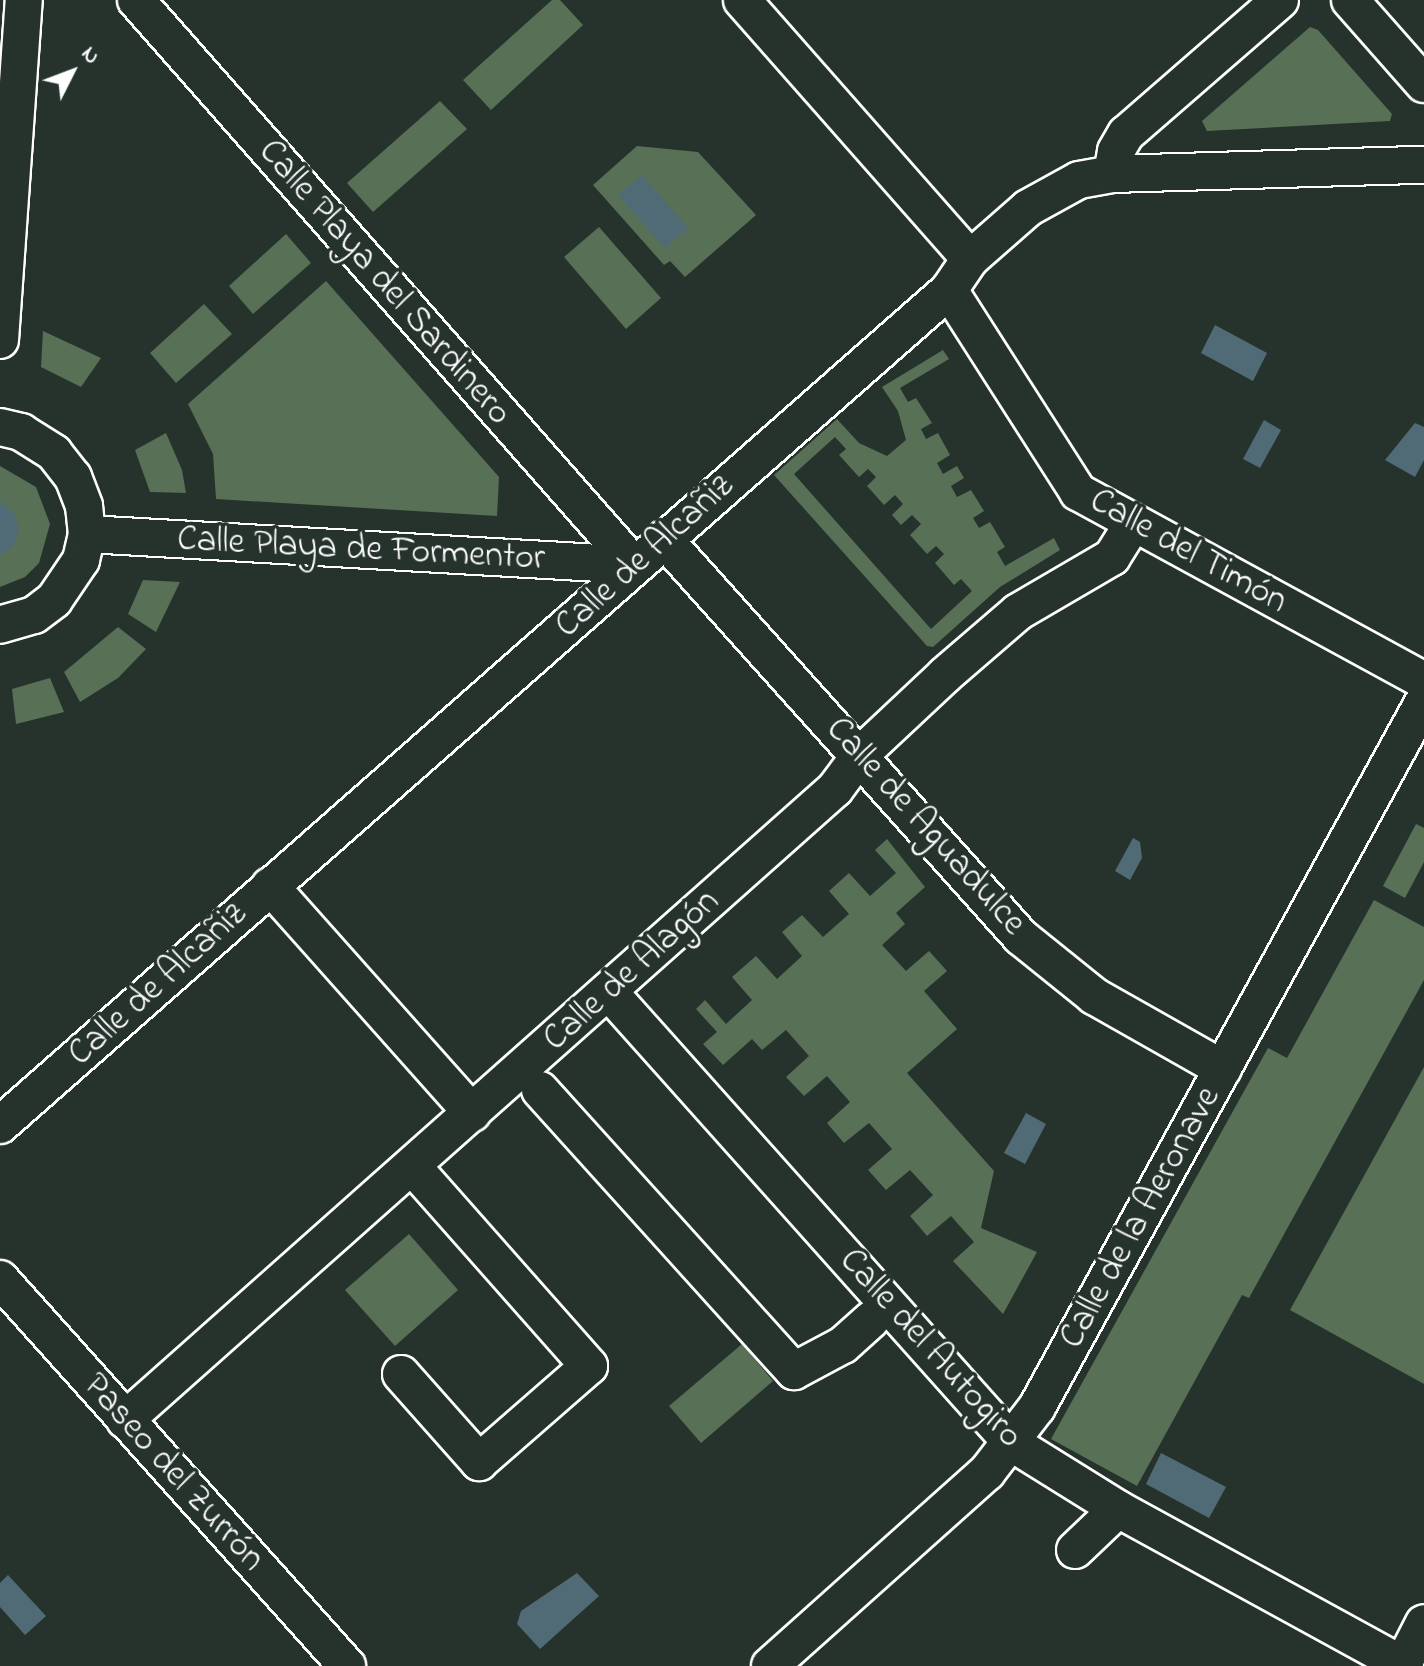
<!DOCTYPE html>
<html>
<head>
<meta charset="utf-8">
<style>
	body { margin:0 }
	#map { position:relative; width:1424px; height:1666px; overflow:hidden; background:#26332d; font-family:"Indie Flower",sans-serif }
	div>[style] { position:absolute }
	[style*='--x'] { left:calc(var(--x)*1px); top:calc(var(--y)*1px); width:calc(var(--w)*1px); rotate:calc(var(--a)*1deg) }
	.green>* { inset:0; background:#577056 }
	.water>* { inset:0; background:#516b76 }
	.roads { filter:drop-shadow(2px 0 #fff) drop-shadow(-2px 0 #fff) drop-shadow(0 2px #fff) drop-shadow(0 -2px #fff) }
	.minor>* { height:36px; margin:-18px; padding:0 18px; transform-origin:18px; border-radius:18px; background:#26332d }
	span { translate:-50% -50%; white-space:nowrap; text-align:center; line-height:1.15; -webkit-text-stroke:7px #26332d; paint-order:stroke }
	.street-label { font-size:36px; color:#fff }
	.north { position:absolute; left:32px; top:32px; width:80px; height:80px; -webkit-text-stroke:6px #26332d; paint-order:stroke; rotate:48deg; font-size:22px; font-weight:700; line-height:32px; text-align:center; color:#fff }
	.north::after { content:''; display:block; margin:auto; width:28px; height:36px; background:#fff; clip-path:polygon(50% 0,100% 100%,50% 72%,0 100%) }
</style>
</head>
<body>
<div id="map">
	<div class="green">
		<i style="clip-path:polygon(552px 0,560px 0,583px 25px,491px 110px,463px 80px)"></i>
		<i style="clip-path:polygon(1310px 27px,1318px 30px,1392px 114px,1390px 121px,1207px 131px,1202px 121px)"></i>
		<i style="clip-path:polygon(440px 101px,467px 129px,373px 212px,347px 183px)"></i>
		<i style="clip-path:polygon(637px 146px,698px 152px,756px 215px,685px 277px,670px 261px,664px 265px,593px 185px)"></i>
		<i style="clip-path:polygon(599px 227px,661px 298px,626px 329px,564px 257px)"></i>
		<i style="clip-path:polygon(286px 234px,311px 263px,253px 314px,229px 286px)"></i>
		<i style="clip-path:polygon(326px 281px,499px 477px,497px 516px,216px 499px,213px 454px,188px 404px)"></i>
		<i style="clip-path:polygon(204px 304px,232px 334px,176px 383px,150px 353px)"></i>
		<i style="clip-path:polygon(43px 331px,101px 358px,81px 387px,41px 367px)"></i>
		<i style="clip-path:polygon(evenodd,943px 350px,949px 359px,900px 388px,908px 402px,916px 398px,932px 423px,921px 429px,926px 439px,938px 433px,950px 455px,937px 463px,943px 474px,957px 466px,964px 478px,951px 486px,957px 497px,971px 490px,984px 511px,973px 518px,979px 528px,990px 522px,1005px 547px,997px 552px,1005px 566px,1054px 538px,1060px 550px,1000px 587px,933px 647px,927px 646px,774px 475px,837px 419px,859px 443px,887px 456px,906px 440px,898px 411px,882px 387px,943px 350px,835px 437px,846px 449px,839px 455px,859px 477px,868px 469px,876px 477px,867px 486px,884px 505px,895px 495px,903px 504px,892px 515px,901px 525px,912px 515px,921px 524px,910px 535px,927px 554px,936px 546px,944px 554px,935px 563px,954px 585px,961px 579px,972px 591px,931px 629px,794px 474px,835px 437px)"></i>
		<i style="clip-path:polygon(166px 433px,182px 470px,186px 493px,150px 492px,135px 450px)"></i>
		<i style="clip-path:polygon(0 466px,36px 487px,50px 524px,39px 563px,25px 577px,0 587px)"></i>
		<i style="clip-path:polygon(143px 580px,180px 582px,156px 632px,128px 614px)"></i>
		<i style="clip-path:polygon(118px 627px,146px 649px,118px 678px,80px 702px,64px 672px)"></i>
		<i style="clip-path:polygon(50px 678px,64px 712px,16px 724px,12px 689px)"></i>
		<i style="clip-path:polygon(1416px 824px,1424px 828px,1424px 862px,1405px 898px,1383px 886px)"></i>
		<i style="clip-path:polygon(887px 839px,925px 887px,896px 913px,905px 924px,882px 945px,906px 971px,929px 951px,947px 971px,924px 991px,957px 1029px,907px 1073px,994px 1171px,981px 1228px,1037px 1252px,1003px 1314px,953px 1261px,974px 1242px,951px 1216px,927px 1236px,910px 1216px,933px 1195px,910px 1170px,886px 1190px,868px 1170px,892px 1149px,869px 1123px,844px 1143px,827px 1123px,850px 1102px,827px 1076px,804px 1096px,786px 1077px,809px 1056px,786px 1030px,762px 1050px,752px 1039px,723px 1065px,703px 1044px,717px 1032px,696px 1009px,705px 1000px,726px 1024px,752px 1000px,732px 977px,756px 956px,777px 979px,802px 956px,782px 932px,802px 915px,823px 937px,849px 914px,829px 891px,849px 873px,870px 896px,896px 873px,875px 850px)"></i>
		<i style="clip-path:polygon(1374px 900px,1424px 927px,1424px 980px,1249px 1298px,1242px 1295px,1137px 1486px,1051px 1439px,1268px 1048px,1287px 1058px)"></i>
		<i style="clip-path:polygon(1424px 1067px,1424px 1384px,1290px 1310px)"></i>
		<i style="clip-path:polygon(409px 1234px,458px 1290px,395px 1346px,345px 1290px)"></i>
		<i style="clip-path:polygon(742px 1344px,773px 1381px,701px 1443px,669px 1406px)"></i>
	</div>
	<div class="water">
		<i style="clip-path:polygon(642px 175px,688px 228px,665px 248px,618px 195px)"></i>
		<i style="clip-path:polygon(1215px 325px,1267px 353px,1253px 381px,1201px 353px)"></i>
		<i style="clip-path:polygon(1264px 420px,1281px 430px,1260px 468px,1243px 459px)"></i>
		<i style="clip-path:polygon(1415px 423px,1424px 427px,1424px 460px,1415px 477px,1385px 460px)"></i>
		<i style="clip-path:polygon(0 502px,14px 513px,19px 531px,12px 547px,0 555px)"></i>
		<i style="clip-path:polygon(1133px 838px,1140px 842px,1142px 858px,1130px 880px,1115px 871px)"></i>
		<i style="clip-path:polygon(1026px 1113px,1046px 1124px,1025px 1164px,1004px 1153px)"></i>
		<i style="clip-path:polygon(1161px 1453px,1226px 1487px,1209px 1518px,1146px 1484px)"></i>
		<i style="clip-path:polygon(577px 1573px,599px 1596px,540px 1649px,517px 1624px,521px 1611px)"></i>
		<i style="clip-path:polygon(8px 1575px,46px 1616px,25px 1635px,0 1607px,0 1583px)"></i>
	</div>
	<div class="roads">
		<div class="minor">
			<i style="--x:136;--y:0;--w:753;--a:48.61"></i>
			<i style="--x:742;--y:0;--w:345;--a:48.6"></i>
			<i style="--x:1350;--y:0;--w:112;--a:48.6"></i>
			<i style="--x:1112;--y:174;--w:23;--a:-80"></i>
			<i style="--x:1116;--y:151;--w:20;--a:-60"></i>
			<i style="--x:1126;--y:134;--w:204;--a:-41"></i>
			<i style="--x:949;--y:290;--w:240;--a:57.4"></i>
			<i style="--x:1078;--y:492;--w:394;--a:28.6"></i>
			<i style="--x:0;--y:340;--w:341;--a:-86"></i>
			<i style="--x:0;--y:427;--w:22;--a:13"></i>
			<i style="--x:21;--y:432;--w:39;--a:32"></i>
			<i style="--x:54;--y:453;--w:31;--a:52"></i>
			<i style="--x:73;--y:477;--w:31;--a:69"></i>
			<i style="--x:84;--y:506;--w:28;--a:84"></i>
			<i style="--x:87;--y:534;--w:27;--a:103"></i>
			<i style="--x:81;--y:560;--w:48;--a:124"></i>
			<i style="--x:54;--y:600;--w:25;--a:143"></i>
			<i style="--x:34;--y:615;--w:35;--a:164"></i>
			<i style="--x:87;--y:534;--w:548;--a:3.24"></i>
			<i style="--x:664;--y:539;--w:535;--a:48.11"></i>
			<i style="--x:1021;--y:937;--w:94;--a:38.9"></i>
			<i style="--x:1094;--y:996;--w:148;--a:29.5"></i>
			<i style="--x:270;--y:886;--w:304;--a:48.3"></i>
			<i style="--x:609;--y:992;--w:605;--a:48.22"></i>
			<i style="--x:1012;--y:1443;--w:125;--a:31.9"></i>
			<i style="--x:1118;--y:1509;--w:327;--a:28.7"></i>
			<i style="--x:540;--y:1090;--w:379;--a:47.9"></i>
			<i style="--x:794;--y:1371;--w:55;--a:-28"></i>
			<i style="--x:843;--y:1345;--w:38;--a:-42"></i>
			<i style="--x:0;--y:1125;--w:1264;--a:-41.34"></i>
			<i style="--x:949;--y:290;--w:37;--a:-56"></i>
			<i style="--x:970;--y:259;--w:77;--a:-41.3"></i>
			<i style="--x:1028;--y:208;--w:58;--a:-28.8"></i>
			<i style="--x:1079;--y:180;--w:34;--a:-10"></i>
			<i style="--x:1112;--y:174;--w:312;--a:-1.7"></i>
			<i style="--x:0;--y:1279;--w:520;--a:48.12"></i>
			<i style="--x:401;--y:1374;--w:118;--a:48.4"></i>
			<i style="--x:479;--y:1462;--w:146;--a:-41.1"></i>
			<i style="--x:589;--y:1366;--w:267;--a:-131.5"></i>
			<i style="--x:125;--y:1420;--w:950;--a:-41.63"></i>
			<i style="--x:835;--y:789;--w:44;--a:-53.4"></i>
			<i style="--x:861;--y:754;--w:115;--a:-43.2"></i>
			<i style="--x:945;--y:675;--w:96;--a:-40.8"></i>
			<i style="--x:1018;--y:612;--w:109;--a:-30.3"></i>
			<i style="--x:1112;--y:557;--w:39;--a:-58"></i>
			<i style="--x:1075;--y:1550;--w:59;--a:-43.6"></i>
			<i style="--x:770;--y:1666;--w:291;--a:-41.8"></i>
			<i style="--x:987;--y:1472;--w:82;--a:-52.4"></i>
			<i style="--x:1037;--y:1407;--w:805;--a:-61.27"></i>
			<i style="--x:1402;--y:1666;--w:48;--a:-62.9"></i>
		</div>
	</div>
	<div class="street-label">
		<span style="left:384px;top:283px;rotate:49deg">Calle Playa del Sardinero</span>
		<span style="left:361px;top:550px;rotate:3deg">Calle Playa de Formentor</span>
		<span style="left:1188px;top:552px;rotate:29deg">Calle del Timón</span>
		<span style="left:645px;top:557px;rotate:-42deg">Calle de Alcañiz</span>
		<span style="left:925px;top:827px;rotate:48deg">Calle de Aguadulce</span>
		<span style="left:632px;top:971px;rotate:-42deg">Calle de Alagón</span>
		<span style="left:158px;top:985px;rotate:-42deg">Calle de Alcañiz</span>
		<span style="left:1141px;top:1218px;rotate:-61deg">Calle de la Aeronave</span>
		<span style="left:930px;top:1349px;rotate:48deg">Calle del Autogiro</span>
		<span style="left:173px;top:1473px;rotate:48deg">Paseo del Zurrón</span>
	</div>
	<div class="north">N</div>
</div>
</body>
</html>
